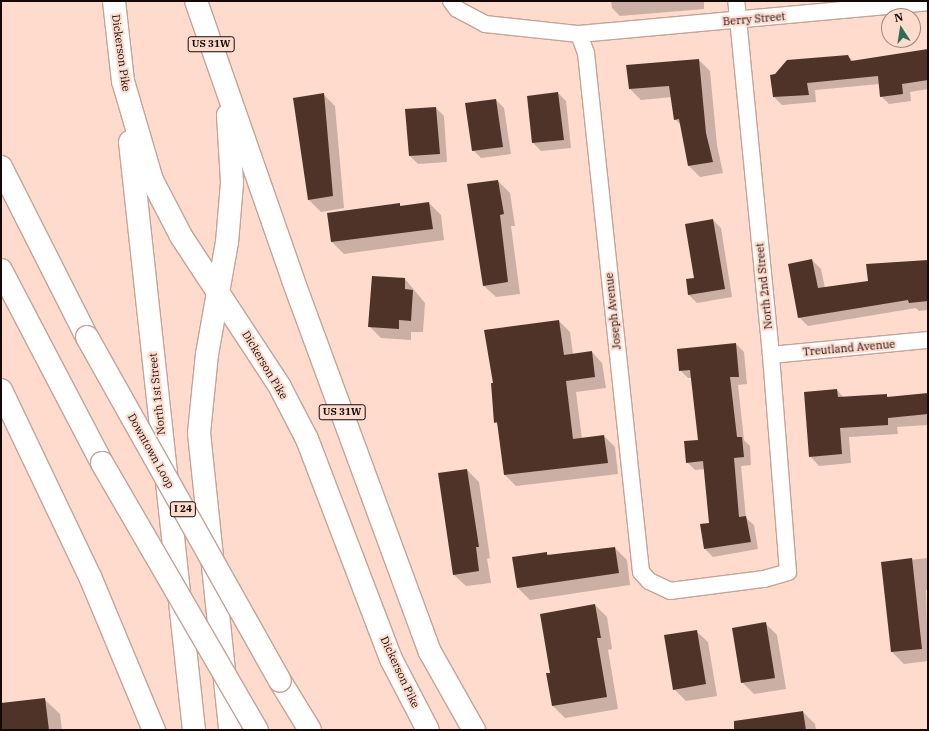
<!DOCTYPE html>
<html>
<head>
<meta charset="utf-8">
<style>
	body { margin:0 }
	#map { position:relative; width:929px; height:731px; overflow:hidden; background:#fedbcd; font-family:"IBM Plex Serif",serif }
	div>[style] { position:absolute }
	[style*='--x'] { left:calc(var(--x)*1px); top:calc(var(--y)*1px); width:calc(var(--w)*1px); rotate:calc(var(--a)*1deg) }
	.shadow>* { inset:0; background:#0003 }
	.building>* { inset:0; background:#4f3329 }
	.roads { filter:drop-shadow(1px 0 #c5a397) drop-shadow(-1px 0 #c5a397) drop-shadow(0 1px #c5a397) drop-shadow(0 -1px #c5a397) }
	.street>* { height:16px; margin:-8px; padding:0 8px; transform-origin:8px; border-radius:8px; background:#fff }
	.primary>* { height:22px; margin:-11px; padding:0 11px; transform-origin:11px; border-radius:11px; background:#fff }
	.highway>* { height:22px; margin:-11px; padding:0 11px; transform-origin:11px; border-radius:11px; background:#fff }
	.bridges { filter:drop-shadow(1px 0 #c5a397) drop-shadow(-1px 0 #c5a397) drop-shadow(0 1px #c5a397) drop-shadow(0 -1px #c5a397) }
	.highway-bridge>* { height:22px; margin:-11px; padding:0 11px; transform-origin:11px; border-radius:11px; background:#fff }
	span { translate:-50% -50%; white-space:nowrap; text-align:center; line-height:1.15; -webkit-text-stroke:4px #fedbcd; paint-order:stroke }
	.shield-label span { padding:1px 3px; background:#fedbcd; border:1px solid; border-radius:3px; -webkit-text-stroke-width:0 }
	.shield-label { font-size:10px; color:#140906; font-weight:700 }
	.street-label { font-size:11px; color:#140906 }
	.frame { position:absolute; inset:0; border:2px solid #140906; pointer-events:none }
	.north { position:absolute; left:881px; top:8px; width:40px; height:40px; box-sizing:border-box; background:#fedbcd; border:1px solid #a0877d; border-radius:50%; rotate:348deg; font-size:11px; font-weight:700; line-height:16px; text-align:center; color:#140906 }
	.north::after { content:''; display:block; margin:auto; width:14px; height:18px; background:#316c55; clip-path:polygon(50% 0,100% 100%,50% 72%,0 100%) }
</style>
</head>
<body>
<div id="map">
	<div class="shadow">
		<i style="clip-path:polygon(611px 1px,704px 1px,704px 9px,620px 16px,612px 8px)"></i>
		<i style="clip-path:polygon(928px 51px,928px 89px,910px 92px,911px 101px,889px 104px,881px 96px,880px 84px,815px 90px,816px 102px,782px 105px,774px 97px,772px 76px,848px 56px,854px 62px)"></i>
		<i style="clip-path:polygon(699px 60px,710px 71px,717px 145px,723px 173px,700px 177px,689px 166px,681px 125px,675px 119px,672px 97px,641px 100px,630px 89px,627px 66px)"></i>
		<i style="clip-path:polygon(558px 93px,566px 101px,571px 148px,541px 151px,533px 143px,528px 97px)"></i>
		<i style="clip-path:polygon(323px 94px,335px 106px,344px 208px,321px 212px,309px 200px)"></i>
		<i style="clip-path:polygon(496px 100px,504px 108px,511px 154px,481px 158px,473px 150px)"></i>
		<i style="clip-path:polygon(436px 108px,444px 116px,447px 162px,418px 164px,410px 156px)"></i>
		<i style="clip-path:polygon(498px 181px,510px 193px,515px 226px,511px 226px,520px 294px,496px 297px,484px 286px)"></i>
		<i style="clip-path:polygon(429px 203px,441px 215px,444px 240px,344px 254px,332px 242px,399px 204px,402px 207px)"></i>
		<i style="clip-path:polygon(713px 220px,721px 228px,732px 297px,697px 303px,689px 295px)"></i>
		<i style="clip-path:polygon(812px 260px,821px 269px,825px 288px,869px 282px,928px 260px,928px 310px,919px 311px,916px 308px,808px 326px,799px 317px)"></i>
		<i style="clip-path:polygon(405px 279px,425px 303px,423px 332px,411px 332px,411px 340px,381px 338px,369px 326px)"></i>
		<i style="clip-path:polygon(559px 321px,570px 332px,573px 354px,592px 352px,602px 363px,606px 388px,576px 392px,582px 439px,604px 436px,615px 447px,618px 474px,516px 486px,505px 475px,498px 425px,495px 422px)"></i>
		<i style="clip-path:polygon(736px 344px,744px 352px,747px 384px,738px 385px,744px 440px,750px 446px,751px 465px,741px 466px,746px 518px,754px 525px,758px 549px,713px 557px,705px 549px,701px 525px,710px 524px,705px 469px,695px 470px,687px 462px,699px 441px,692px 378px,688px 378px,680px 370px)"></i>
		<i style="clip-path:polygon(837px 390px,844px 398px,886px 395px,889px 398px,928px 394px,928px 425px,897px 427px,898px 434px,849px 437px,851px 463px,819px 466px,810px 456px)"></i>
		<i style="clip-path:polygon(467px 470px,479px 482px,490px 558px,487px 559px,491px 583px,466px 586px,454px 575px)"></i>
		<i style="clip-path:polygon(615px 548px,627px 560px,630px 585px,530px 600px,518px 588px,546px 553px,550px 556px)"></i>
		<i style="clip-path:polygon(928px 558px,928px 590px,926px 590px,928px 661px,904px 664px,892px 652px,882px 563px)"></i>
		<i style="clip-path:polygon(595px 605px,607px 617px,612px 649px,608px 650px,618px 709px,565px 718px,553px 706px,548px 674px,551px 674px)"></i>
		<i style="clip-path:polygon(766px 624px,777px 635px,786px 689px,754px 694px,742px 682px)"></i>
		<i style="clip-path:polygon(696px 631px,708px 642px,717px 696px,686px 701px,674px 689px)"></i>
		<i style="clip-path:polygon(44px 699px,60px 714px,62px 730px,1px 730px,1px 704px)"></i>
		<i style="clip-path:polygon(803px 712px,815px 724px,816px 730px,750px 730px)"></i>
	</div>
	<div class="building">
		<i style="clip-path:polygon(928px 49px,928px 80px,902px 84px,903px 94px,880px 97px,878px 76px,807px 83px,809px 95px,773px 97px,770px 75px,775px 74px,787px 60px,848px 55px,851px 61px)"></i>
		<i style="clip-path:polygon(699px 59px,706px 133px,713px 162px,688px 166px,679px 119px,674px 120px,669px 86px,629px 89px,626px 65px)"></i>
		<i style="clip-path:polygon(558px 92px,564px 140px,532px 143px,527px 96px)"></i>
		<i style="clip-path:polygon(324px 93px,333px 196px,308px 200px,293px 98px)"></i>
		<i style="clip-path:polygon(496px 99px,503px 147px,472px 151px,465px 103px)"></i>
		<i style="clip-path:polygon(436px 107px,440px 154px,409px 156px,405px 109px)"></i>
		<i style="clip-path:polygon(498px 180px,504px 214px,500px 215px,508px 282px,483px 286px,467px 184px)"></i>
		<i style="clip-path:polygon(429px 202px,433px 229px,331px 242px,327px 213px,400px 203px,400px 206px)"></i>
		<i style="clip-path:polygon(713px 219px,725px 289px,688px 295px,686px 279px,694px 278px,685px 224px)"></i>
		<i style="clip-path:polygon(812px 259px,818px 288px,868px 281px,866px 264px,928px 260px,928px 301px,909px 303px,908px 300px,798px 318px,788px 264px)"></i>
		<i style="clip-path:polygon(372px 276px,405px 278px,405px 289px,413px 290px,411px 321px,399px 320px,399px 329px,368px 327px)"></i>
		<i style="clip-path:polygon(559px 320px,564px 355px,592px 351px,595px 377px,566px 381px,573px 439px,604px 435px,608px 463px,504px 475px,497px 422px,494px 423px,491px 383px,493px 383px,484px 330px)"></i>
		<i style="clip-path:polygon(736px 343px,739px 377px,730px 377px,737px 437px,742px 437px,744px 457px,734px 458px,739px 517px,746px 516px,751px 542px,704px 549px,700px 524px,709px 523px,703px 461px,686px 463px,684px 441px,698px 440px,690px 370px,679px 371px,677px 349px)"></i>
		<i style="clip-path:polygon(837px 389px,838px 397px,887px 394px,887px 397px,928px 393px,928px 414px,888px 418px,888px 425px,840px 428px,842px 454px,809px 457px,804px 392px)"></i>
		<i style="clip-path:polygon(467px 469px,479px 547px,476px 547px,479px 571px,453px 575px,438px 473px)"></i>
		<i style="clip-path:polygon(615px 547px,619px 573px,517px 588px,512px 557px,547px 552px,547px 555px)"></i>
		<i style="clip-path:polygon(912px 558px,922px 649px,891px 652px,881px 562px)"></i>
		<i style="clip-path:polygon(595px 604px,601px 638px,597px 638px,607px 697px,552px 706px,546px 673px,550px 673px,540px 614px)"></i>
		<i style="clip-path:polygon(766px 622px,775px 678px,741px 683px,732px 628px)"></i>
		<i style="clip-path:polygon(697px 630px,706px 684px,673px 690px,664px 635px)"></i>
		<i style="clip-path:polygon(45px 698px,49px 730px,1px 730px,1px 703px)"></i>
		<i style="clip-path:polygon(803px 711px,806px 730px,734px 730px,734px 721px)"></i>
	</div>
	<div class="roads">
		<div class="street">
			<i style="--x:451;--y:1;--w:10;--a:53"></i>
			<i style="--x:457;--y:9;--w:32;--a:28"></i>
			<i style="--x:485;--y:24;--w:95;--a:6.1"></i>
			<i style="--x:579;--y:34;--w:350;--a:-5.2"></i>
			<i style="--x:579;--y:34;--w:20;--a:70"></i>
			<i style="--x:586;--y:53;--w:522;--a:83.95"></i>
			<i style="--x:641;--y:572;--w:12;--a:48"></i>
			<i style="--x:649;--y:581;--w:23;--a:25"></i>
			<i style="--x:670;--y:591;--w:95;--a:-7.3"></i>
			<i style="--x:764;--y:579;--w:25;--a:-16"></i>
			<i style="--x:788;--y:572;--w:218;--a:-94.5"></i>
			<i style="--x:771;--y:355;--w:356;--a:-95.6"></i>
			<i style="--x:771;--y:355;--w:158;--a:-5.5"></i>
		</div>
		<div class="primary">
			<i style="--x:114;--y:1;--w:81;--a:83.6"></i>
			<i style="--x:123;--y:81;--w:103;--a:73.7"></i>
			<i style="--x:152;--y:180;--w:63;--a:62.6"></i>
			<i style="--x:181;--y:236;--w:181;--a:56.7"></i>
			<i style="--x:280;--y:387;--w:59;--a:62.6"></i>
			<i style="--x:307;--y:439;--w:235;--a:69.1"></i>
			<i style="--x:391;--y:659;--w:80;--a:62.5"></i>
			<i style="--x:196;--y:1;--w:295;--a:70.8"></i>
			<i style="--x:293;--y:280;--w:396;--a:69.8"></i>
			<i style="--x:430;--y:652;--w:90;--a:60.6"></i>
			<i style="--x:228;--y:115;--w:68;--a:86.6"></i>
			<i style="--x:232;--y:183;--w:59;--a:94.8"></i>
			<i style="--x:227;--y:242;--w:114;--a:100.1"></i>
			<i style="--x:207;--y:354;--w:79;--a:95.8"></i>
			<i style="--x:199;--y:433;--w:299;--a:84"></i>
			<i style="--x:130;--y:142;--w:591;--a:83.79"></i>
		</div>
		<div class="highway">
			<i style="--x:1;--y:167;--w:191;--a:63.2"></i>
			<i style="--x:1;--y:270;--w:218;--a:62.4"></i>
			<i style="--x:1;--y:390;--w:209;--a:64.5"></i>
			<i style="--x:91;--y:579;--w:164;--a:67.4"></i>
			<i style="--x:280;--y:681;--w:57;--a:58.5"></i>
		</div>
	</div>
	<div class="bridges">
		<div class="highway-bridge">
			<i style="--x:87;--y:337;--w:394;--a:60.7"></i>
			<i style="--x:102;--y:463;--w:309;--a:59.9"></i>
		</div>
	</div>
	<div class="shield-label">
		<span style="left:211px;top:44px">US 31W</span>
		<span style="left:342px;top:412px">US 31W</span>
		<span style="left:183px;top:509px">I 24</span>
	</div>
	<div class="street-label">
		<span style="left:754px;top:19px;rotate:-5deg">Berry Street</span>
		<span style="left:121px;top:53px;rotate:82deg">Dickerson Pike</span>
		<span style="left:764px;top:286px;rotate:-96deg">North 2nd Street</span>
		<span style="left:613px;top:311px;rotate:-96deg">Joseph Avenue</span>
		<span style="left:849px;top:348px;rotate:-5deg">Treutland Avenue</span>
		<span style="left:265px;top:365px;rotate:59deg">Dickerson Pike</span>
		<span style="left:157px;top:394px;rotate:-96deg">North 1st Street</span>
		<span style="left:151px;top:451px;rotate:61deg">Downtown Loop</span>
		<span style="left:400px;top:672px;rotate:65deg">Dickerson Pike</span>
	</div>
	<div class="frame"></div>
	<div class="north">N</div>
</div>
</body>
</html>
